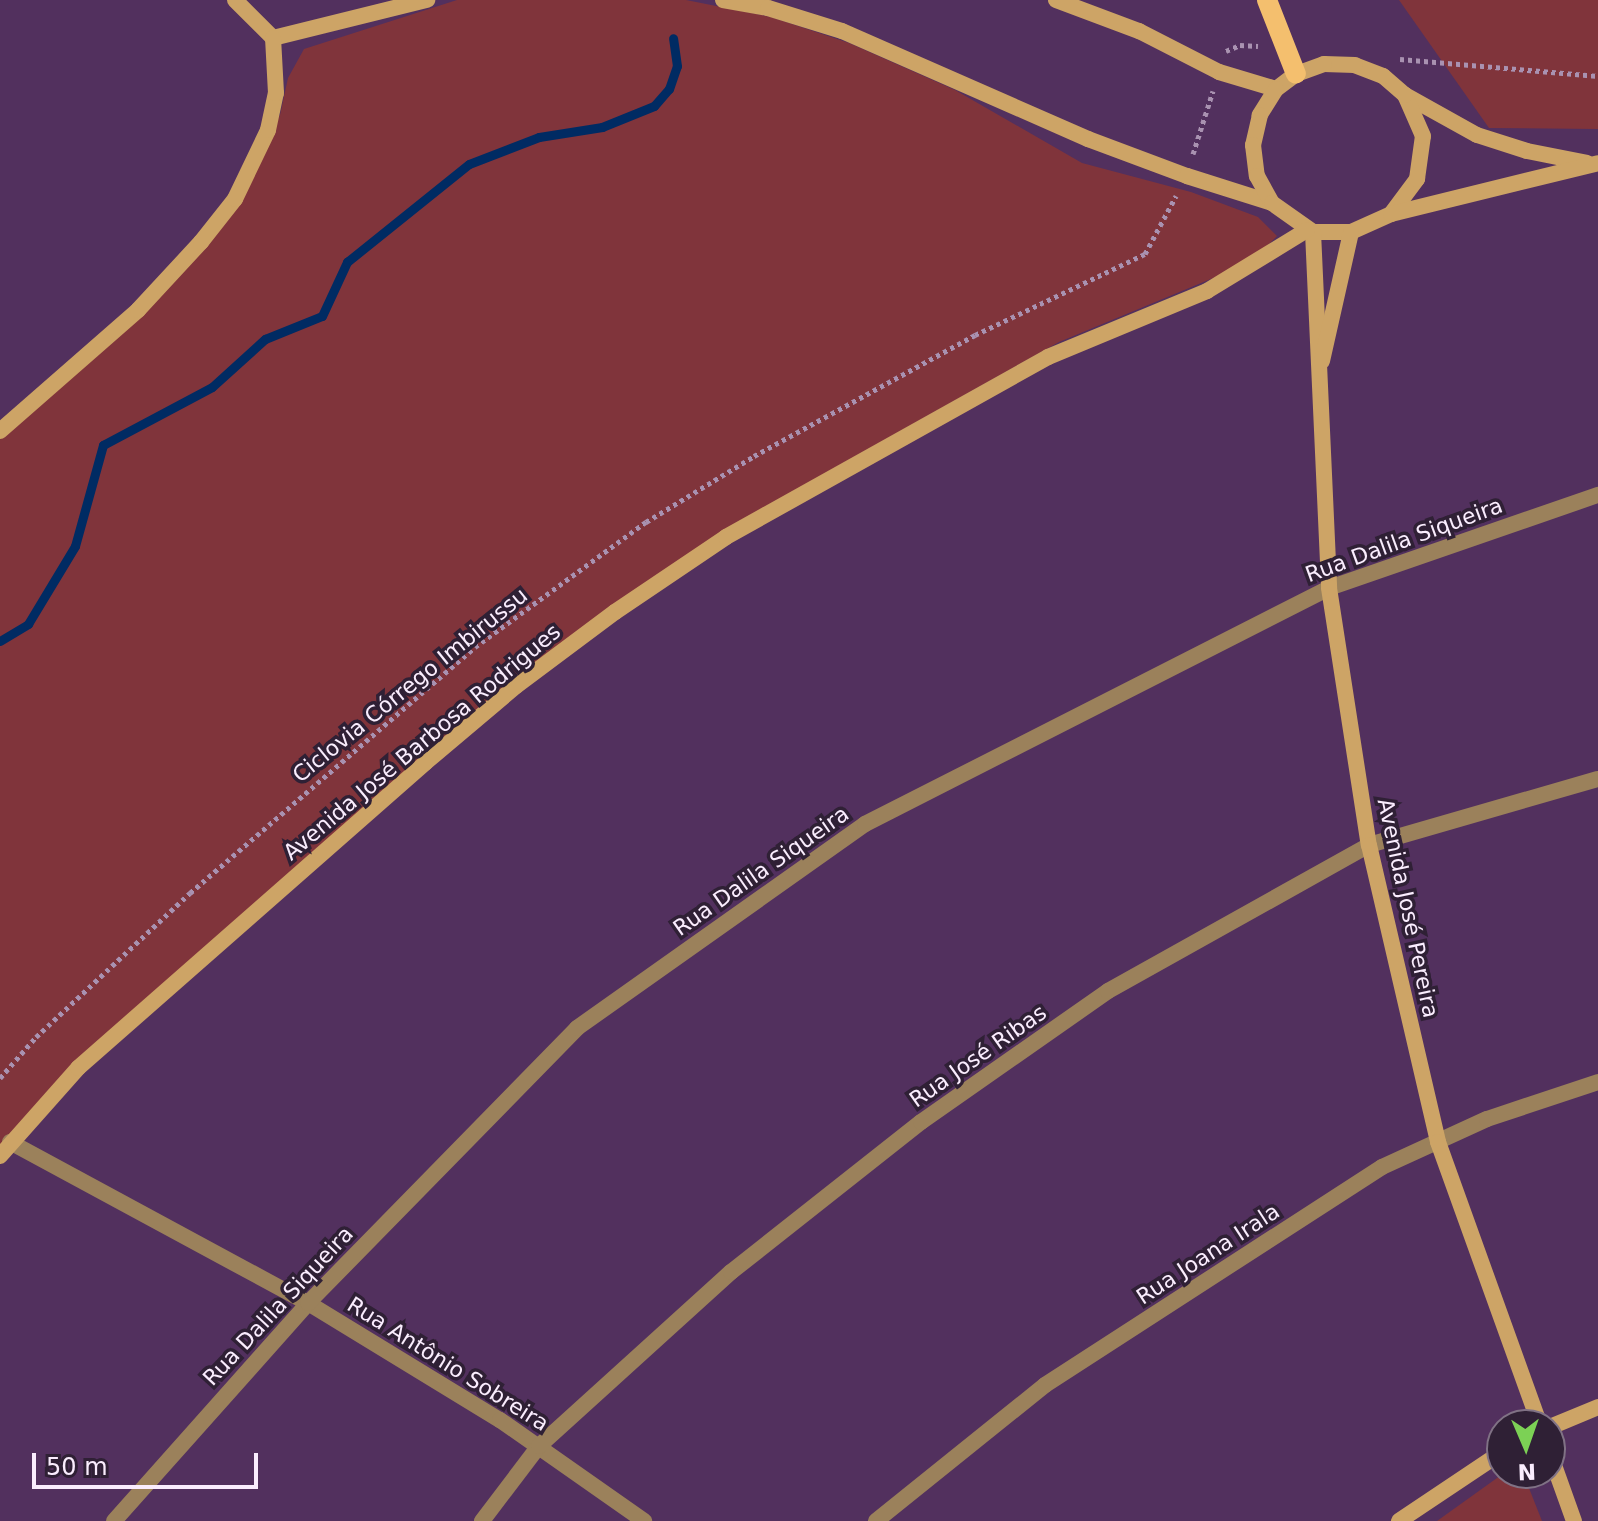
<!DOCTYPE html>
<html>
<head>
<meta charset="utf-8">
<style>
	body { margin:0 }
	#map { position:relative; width:1598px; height:1521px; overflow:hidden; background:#52305e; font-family:"DejaVu Sans",sans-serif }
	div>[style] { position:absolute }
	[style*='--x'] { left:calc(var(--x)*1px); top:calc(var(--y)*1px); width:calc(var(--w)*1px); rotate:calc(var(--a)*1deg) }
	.green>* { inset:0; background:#80343b }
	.stream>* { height:9px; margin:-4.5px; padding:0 4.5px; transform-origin:4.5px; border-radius:4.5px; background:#002b63 }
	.path>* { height:5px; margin-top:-2.5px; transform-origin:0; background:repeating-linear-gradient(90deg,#a992b1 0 4px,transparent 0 8px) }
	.street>* { height:16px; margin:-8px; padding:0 8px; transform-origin:8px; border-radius:8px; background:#9b815b }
	.secondary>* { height:16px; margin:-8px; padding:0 8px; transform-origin:8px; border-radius:8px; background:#cda466 }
	.primary>* { height:20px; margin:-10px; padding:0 10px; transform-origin:10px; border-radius:10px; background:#f4bf6e }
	span { translate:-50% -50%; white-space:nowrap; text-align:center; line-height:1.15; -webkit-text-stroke:7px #2f2035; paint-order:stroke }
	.street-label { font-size:22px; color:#faedfe }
	.north { position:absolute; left:1486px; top:1409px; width:80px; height:80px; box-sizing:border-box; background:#2f2035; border:2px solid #807285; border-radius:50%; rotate:178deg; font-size:22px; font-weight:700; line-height:32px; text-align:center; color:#faedfe }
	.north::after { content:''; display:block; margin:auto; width:28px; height:36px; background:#7cd155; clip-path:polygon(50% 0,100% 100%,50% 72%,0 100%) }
	.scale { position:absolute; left:32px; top:1453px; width:226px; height:36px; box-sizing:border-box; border:4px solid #faedfe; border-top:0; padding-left:10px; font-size:24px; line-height:28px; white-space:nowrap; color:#faedfe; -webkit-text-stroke:6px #2f2035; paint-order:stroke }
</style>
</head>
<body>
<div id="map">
	<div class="green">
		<i style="clip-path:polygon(457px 0,686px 0,771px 17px,849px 43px,955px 90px,1082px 163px,1191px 192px,1258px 217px,1277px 236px,1264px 249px,1218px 276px,1059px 342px,738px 522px,626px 597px,89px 1053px,0 1153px,0 426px,149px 294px,246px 184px,280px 115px,288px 78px,304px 49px)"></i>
		<i style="clip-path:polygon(1399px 0,1598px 0,1598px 129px,1489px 128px)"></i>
		<i style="clip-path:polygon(1504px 1473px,1523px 1473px,1542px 1521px,1437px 1521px)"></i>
	</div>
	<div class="stream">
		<i style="--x:0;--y:641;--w:33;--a:-31"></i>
		<i style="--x:28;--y:624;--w:91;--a:-58.9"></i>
		<i style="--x:75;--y:546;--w:105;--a:-74.5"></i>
		<i style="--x:103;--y:445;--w:123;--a:-28"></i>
		<i style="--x:212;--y:387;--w:72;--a:-42.2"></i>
		<i style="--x:265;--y:339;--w:61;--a:-22"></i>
		<i style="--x:322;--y:316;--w:60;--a:-65.2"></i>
		<i style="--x:347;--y:262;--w:156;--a:-38.8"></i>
		<i style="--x:469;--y:164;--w:75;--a:-21.1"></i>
		<i style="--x:539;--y:137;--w:64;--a:-9"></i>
		<i style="--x:602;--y:127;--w:56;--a:-22"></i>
		<i style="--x:654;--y:106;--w:23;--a:-49"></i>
		<i style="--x:669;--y:89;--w:24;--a:-71"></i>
		<i style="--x:677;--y:66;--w:28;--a:-98"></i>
	</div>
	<div class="path">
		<i style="--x:1226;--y:51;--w:15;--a:-23"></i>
		<i style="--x:1240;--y:45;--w:18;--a:3"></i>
		<i style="--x:1400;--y:59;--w:199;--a:4.9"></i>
		<i style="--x:1193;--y:154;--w:66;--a:-72.4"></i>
		<i style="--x:0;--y:1078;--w:55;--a:-48.7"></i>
		<i style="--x:36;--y:1037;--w:211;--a:-43.1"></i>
		<i style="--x:190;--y:893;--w:376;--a:-40.8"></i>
		<i style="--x:475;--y:647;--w:212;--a:-36.2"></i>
		<i style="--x:646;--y:522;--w:127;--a:-31.4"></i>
		<i style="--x:754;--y:456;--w:252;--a:-28.7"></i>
		<i style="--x:975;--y:335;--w:188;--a:-25.5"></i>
		<i style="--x:1145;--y:254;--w:66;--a:-61.9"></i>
	</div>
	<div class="street">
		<i style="--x:10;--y:1142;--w:339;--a:28.4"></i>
		<i style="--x:308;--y:1303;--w:225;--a:31.4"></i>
		<i style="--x:500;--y:1420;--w:176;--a:35"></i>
		<i style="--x:114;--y:1521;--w:292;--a:-48.3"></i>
		<i style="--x:308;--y:1303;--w:385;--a:-45.6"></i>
		<i style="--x:577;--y:1028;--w:353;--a:-35.3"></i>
		<i style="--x:865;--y:824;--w:521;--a:-26.96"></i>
		<i style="--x:1329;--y:588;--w:285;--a:-19.1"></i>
		<i style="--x:482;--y:1521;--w:94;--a:-52.8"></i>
		<i style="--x:539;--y:1446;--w:259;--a:-42.2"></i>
		<i style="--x:731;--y:1272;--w:242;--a:-38.3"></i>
		<i style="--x:921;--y:1122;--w:228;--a:-35"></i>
		<i style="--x:1108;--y:991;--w:299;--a:-29.2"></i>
		<i style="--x:1369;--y:845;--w:238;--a:-16.1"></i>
		<i style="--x:876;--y:1521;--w:217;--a:-38.8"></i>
		<i style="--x:1045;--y:1385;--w:401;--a:-32.9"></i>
		<i style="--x:1382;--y:1167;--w:115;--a:-24.6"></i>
		<i style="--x:1487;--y:1119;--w:117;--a:-18.4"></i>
	</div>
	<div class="secondary">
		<i style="--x:235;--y:0;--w:54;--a:45"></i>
		<i style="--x:723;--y:0;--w:46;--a:10.1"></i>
		<i style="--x:768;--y:8;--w:77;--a:17.3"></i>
		<i style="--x:842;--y:31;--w:269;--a:23.7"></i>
		<i style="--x:1088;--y:139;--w:106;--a:20.5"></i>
		<i style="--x:1187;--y:176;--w:89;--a:17.6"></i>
		<i style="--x:1056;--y:0;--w:89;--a:20.5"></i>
		<i style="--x:1139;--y:31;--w:90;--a:27.1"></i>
		<i style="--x:1219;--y:72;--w:59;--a:16.6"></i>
		<i style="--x:273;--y:38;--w:159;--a:-13.9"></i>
		<i style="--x:1405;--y:95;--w:82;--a:29.1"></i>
		<i style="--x:1477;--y:135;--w:52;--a:17.7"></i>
		<i style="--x:1527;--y:151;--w:61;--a:11.3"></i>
		<i style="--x:1391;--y:214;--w:44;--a:-53.4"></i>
		<i style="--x:1417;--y:179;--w:43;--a:-82.1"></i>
		<i style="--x:1423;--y:136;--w:45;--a:-113.7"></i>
		<i style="--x:1405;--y:95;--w:29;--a:-139"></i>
		<i style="--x:1383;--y:76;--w:30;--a:-159"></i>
		<i style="--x:1355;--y:65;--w:31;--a:-178"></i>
		<i style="--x:1324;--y:64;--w:30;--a:160"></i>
		<i style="--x:1296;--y:74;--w:25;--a:143"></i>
		<i style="--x:1276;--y:89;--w:31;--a:122"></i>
		<i style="--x:1260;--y:115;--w:31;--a:103"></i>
		<i style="--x:1253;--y:145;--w:31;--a:83"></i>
		<i style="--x:1257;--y:176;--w:31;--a:61"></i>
		<i style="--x:1272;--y:203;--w:50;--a:35.3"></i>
		<i style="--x:1313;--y:232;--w:38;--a:0"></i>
		<i style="--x:1351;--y:232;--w:44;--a:-24.2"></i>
		<i style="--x:1391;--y:214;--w:213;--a:-13.8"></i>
		<i style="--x:1313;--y:232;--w:356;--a:87.4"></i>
		<i style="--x:1329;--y:588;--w:260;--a:81.2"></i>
		<i style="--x:1369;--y:845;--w:305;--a:76.9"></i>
		<i style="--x:1438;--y:1142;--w:301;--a:70.2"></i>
		<i style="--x:1322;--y:361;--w:132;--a:-77.3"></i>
		<i style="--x:0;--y:431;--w:184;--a:-41.2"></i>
		<i style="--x:138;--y:310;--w:93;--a:-47.2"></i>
		<i style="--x:201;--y:242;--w:55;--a:-51.7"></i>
		<i style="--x:235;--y:199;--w:76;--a:-64.4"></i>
		<i style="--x:268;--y:130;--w:38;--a:-78"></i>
		<i style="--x:276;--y:93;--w:55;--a:-93.1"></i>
		<i style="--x:0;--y:1156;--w:118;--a:-48.4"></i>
		<i style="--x:78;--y:1068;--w:462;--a:-41.3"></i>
		<i style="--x:425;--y:763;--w:119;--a:-40.2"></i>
		<i style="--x:516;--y:686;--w:124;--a:-36.8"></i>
		<i style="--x:615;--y:612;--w:134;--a:-34"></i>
		<i style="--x:726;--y:537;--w:369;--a:-29.2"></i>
		<i style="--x:1048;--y:357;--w:172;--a:-22.5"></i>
		<i style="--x:1207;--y:291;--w:117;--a:-31.4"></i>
		<i style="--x:1550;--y:1427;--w:52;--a:-22.6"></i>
		<i style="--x:1550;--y:1454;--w:71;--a:70.3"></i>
		<i style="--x:1399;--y:1521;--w:124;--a:-33.8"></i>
	</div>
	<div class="primary">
		<i style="--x:1267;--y:0;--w:79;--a:68.6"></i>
	</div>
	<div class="street-label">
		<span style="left:1404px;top:540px;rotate:-20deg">Rua Dalila Siqueira</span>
		<span style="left:410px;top:685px;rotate:-39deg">Ciclovia Córrego Imbirussu</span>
		<span style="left:422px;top:742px;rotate:-40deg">Avenida José Barbosa Rodrigues</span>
		<span style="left:761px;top:871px;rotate:-35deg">Rua Dalila Siqueira</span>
		<span style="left:1408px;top:908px;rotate:78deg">Avenida José Pereira</span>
		<span style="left:978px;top:1056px;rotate:-35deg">Rua José Ribas</span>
		<span style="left:1208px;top:1254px;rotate:-33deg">Rua Joana Irala</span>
		<span style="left:278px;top:1306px;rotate:-47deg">Rua Dalila Siqueira</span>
		<span style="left:448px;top:1364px;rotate:32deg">Rua Antônio Sobreira</span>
	</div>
	<div class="north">N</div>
	<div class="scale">50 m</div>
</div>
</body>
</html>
